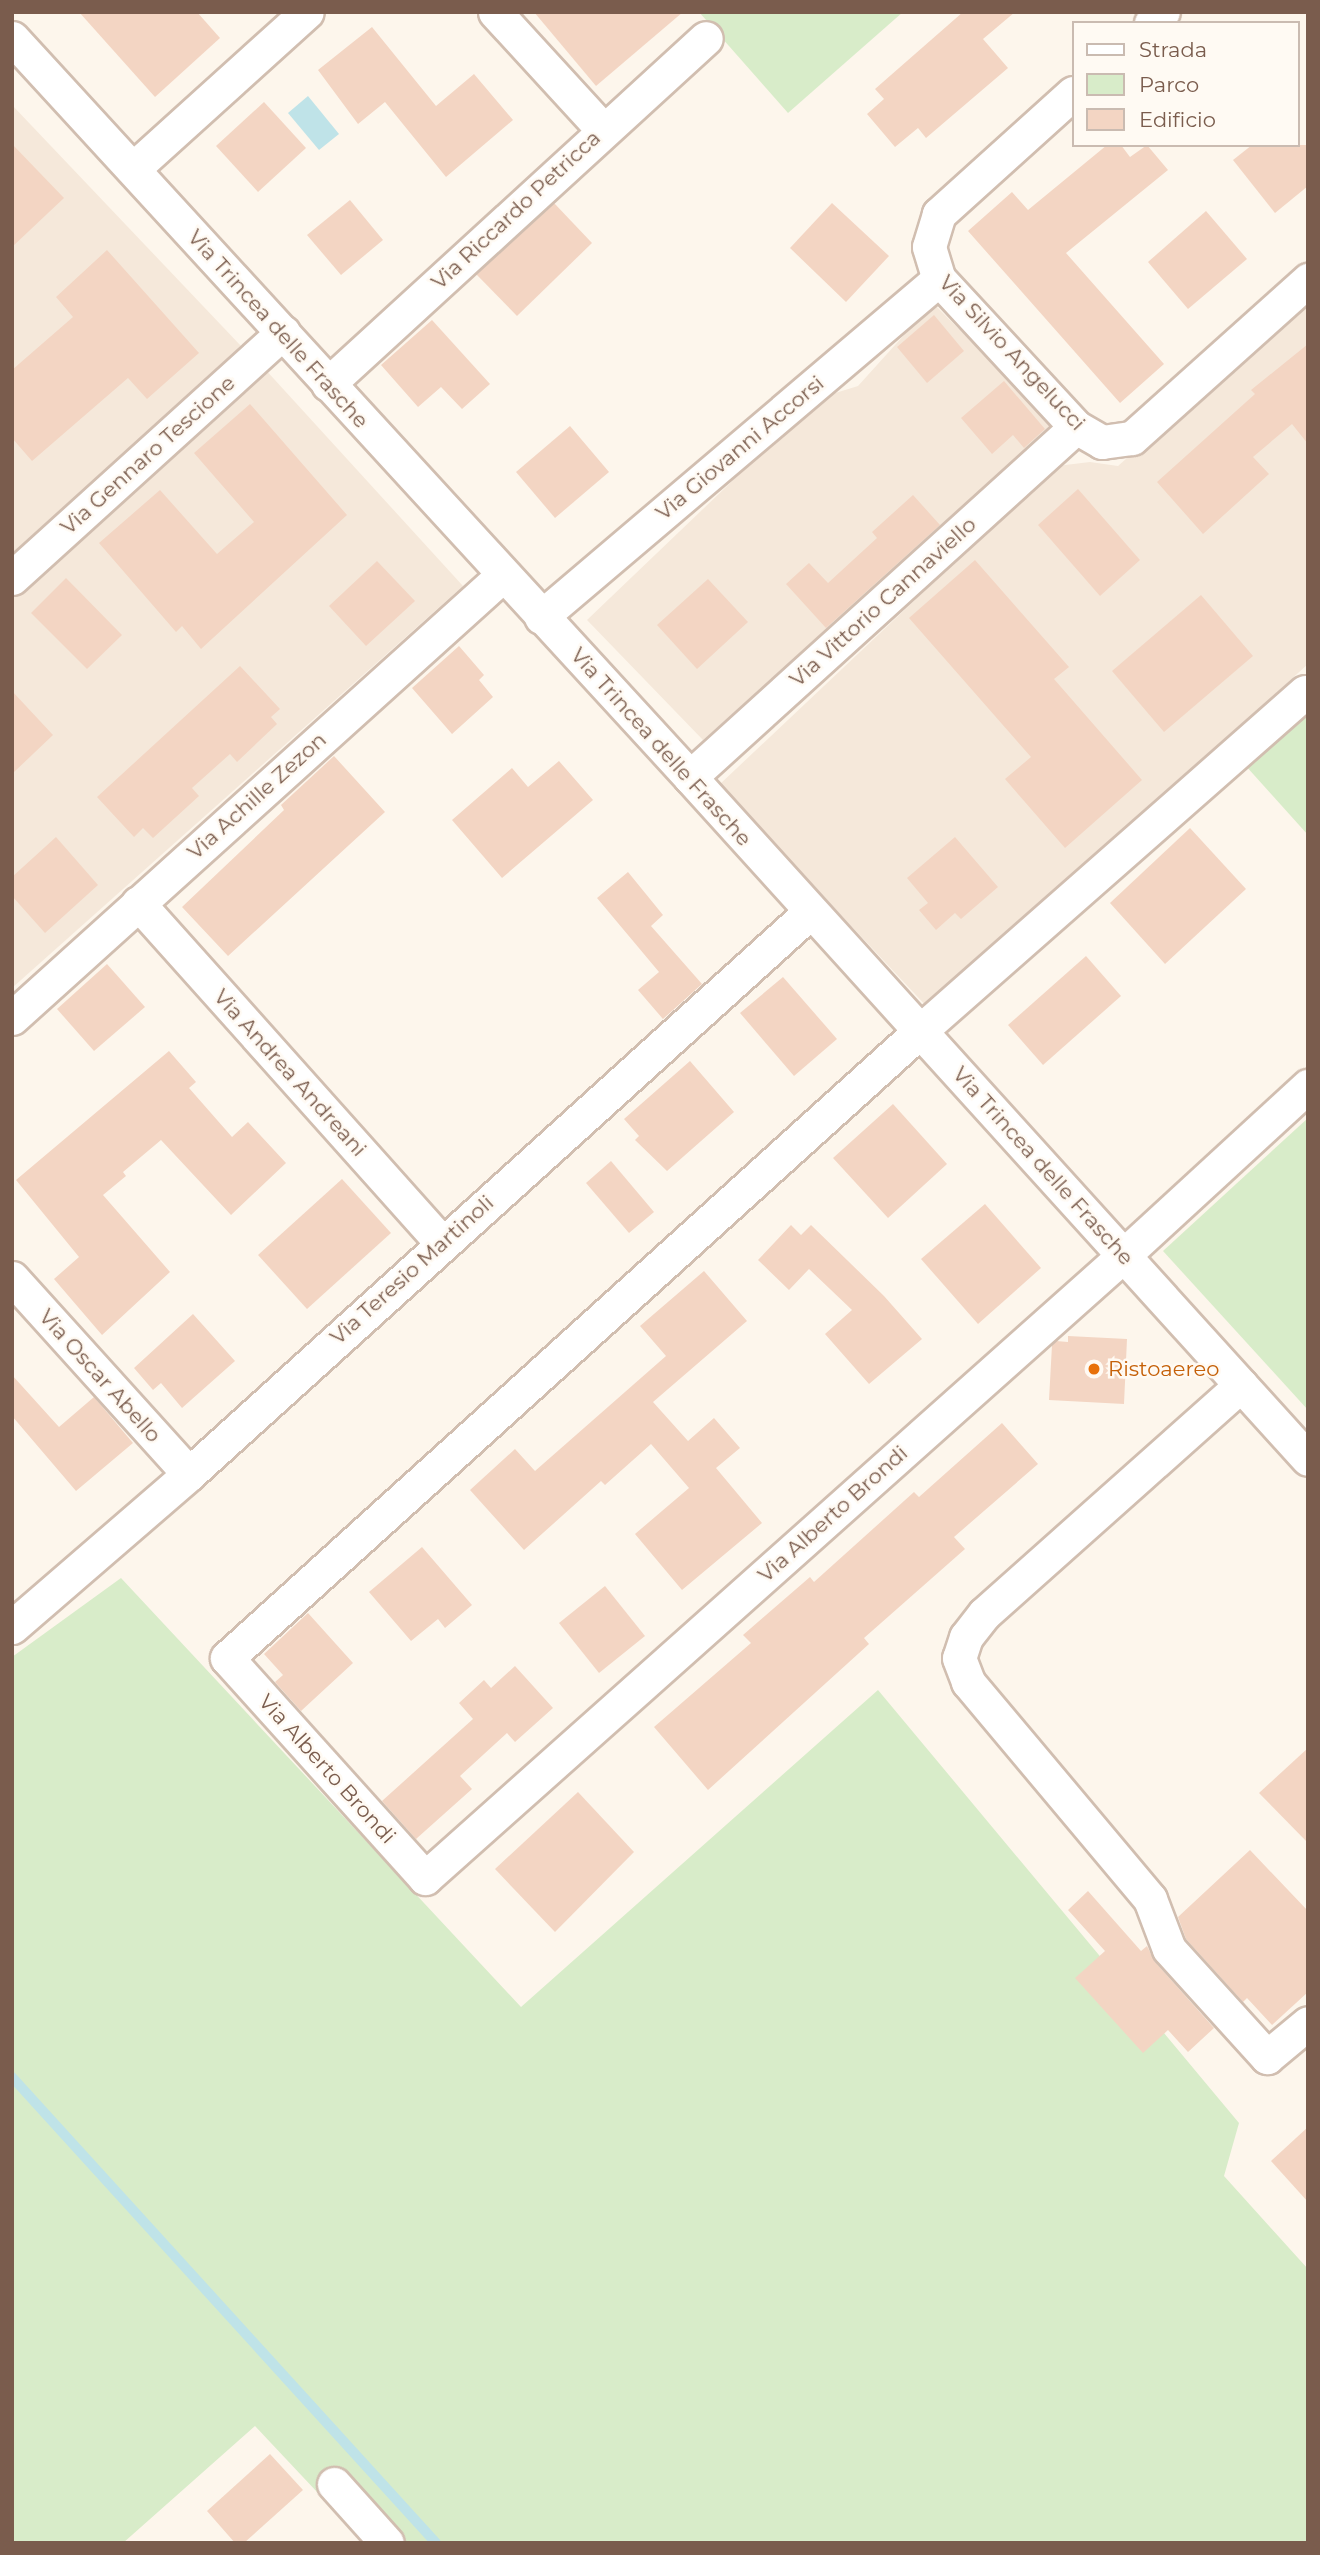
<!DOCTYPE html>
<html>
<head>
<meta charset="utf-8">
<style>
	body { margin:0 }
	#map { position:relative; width:1320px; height:2555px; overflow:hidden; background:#fdf6ec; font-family:Montserrat,sans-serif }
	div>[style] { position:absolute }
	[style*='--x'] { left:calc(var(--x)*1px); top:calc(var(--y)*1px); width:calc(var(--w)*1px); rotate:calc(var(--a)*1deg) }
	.residential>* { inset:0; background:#f5e8da }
	.green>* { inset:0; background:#d8ecc9 }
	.water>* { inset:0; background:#bfe3e8 }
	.stream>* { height:10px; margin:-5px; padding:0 5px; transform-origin:5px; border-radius:5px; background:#bfe3e8 }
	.building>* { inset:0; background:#f3d5c3 }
	.roads { filter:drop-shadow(2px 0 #d1beb0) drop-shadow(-2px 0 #d1beb0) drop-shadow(0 2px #d1beb0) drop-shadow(0 -2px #d1beb0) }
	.minor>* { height:33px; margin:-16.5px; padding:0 16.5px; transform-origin:16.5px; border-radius:16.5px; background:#fff }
	.dots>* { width:19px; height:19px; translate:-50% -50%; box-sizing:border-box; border:4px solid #fffaf3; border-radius:50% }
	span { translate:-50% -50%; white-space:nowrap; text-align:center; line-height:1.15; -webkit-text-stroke:5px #fffaf3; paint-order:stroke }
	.street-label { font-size:21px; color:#7a5c4d }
	.food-label { font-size:21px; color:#c56008 }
	.left { translate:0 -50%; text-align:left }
	.frame { position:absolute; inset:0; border:14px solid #7a5c4d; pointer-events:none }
	.legend { position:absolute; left:1072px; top:21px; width:228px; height:126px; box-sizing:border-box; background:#fffaf3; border:2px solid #cabbb1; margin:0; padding:9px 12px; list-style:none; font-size:21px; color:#7a5c4d }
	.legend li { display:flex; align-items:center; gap:14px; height:35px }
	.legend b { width:35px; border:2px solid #cabbb1 }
</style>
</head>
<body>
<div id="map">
	<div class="residential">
		<i style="clip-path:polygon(12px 105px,241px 346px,12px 555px)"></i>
		<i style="clip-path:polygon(1308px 297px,1308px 664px,929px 1009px,719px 785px,1057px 466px,1090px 462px,1118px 466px)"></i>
		<i style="clip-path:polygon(933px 303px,1056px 427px,703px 740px,587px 620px,819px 398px,858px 386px)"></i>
		<i style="clip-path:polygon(264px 368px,463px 586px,12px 988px,12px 597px)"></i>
	</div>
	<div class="green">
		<i style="clip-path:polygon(699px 12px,903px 12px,788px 113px)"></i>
		<i style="clip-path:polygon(1308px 708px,1308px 835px,1245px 765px)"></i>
		<i style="clip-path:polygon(1308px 1118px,1308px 1410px,1163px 1251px)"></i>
		<i style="clip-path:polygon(121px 1578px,521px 2007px,878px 1690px,1239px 2123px,1224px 2176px,1308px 2269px,1308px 2543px,365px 2543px,255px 2426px,123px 2543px,12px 2543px,12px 1657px)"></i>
	</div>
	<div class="water">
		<i style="clip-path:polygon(308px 96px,339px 134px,319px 150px,288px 113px)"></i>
	</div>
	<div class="stream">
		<i style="--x:12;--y:2077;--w:630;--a:47.7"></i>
	</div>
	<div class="building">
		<i style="clip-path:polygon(79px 12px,197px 12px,220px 38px,155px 97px)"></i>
		<i style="clip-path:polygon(534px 12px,683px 12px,596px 86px)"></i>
		<i style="clip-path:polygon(963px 12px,1015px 12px,983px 39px,1008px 68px,926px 138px,918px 128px,895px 147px,867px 114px,884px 99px,875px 89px)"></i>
		<i style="clip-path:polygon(372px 27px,436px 106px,474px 74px,513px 120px,446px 177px,385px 102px,358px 124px,318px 70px)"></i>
		<i style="clip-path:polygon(264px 102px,306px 148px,258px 192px,216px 146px)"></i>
		<i style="clip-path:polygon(12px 144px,64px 198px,12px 247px)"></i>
		<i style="clip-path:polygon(1107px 145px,1121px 145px,1130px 157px,1147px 145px,1168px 170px,1066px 253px,1164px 364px,1120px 403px,968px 231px,1012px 192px,1028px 210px)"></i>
		<i style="clip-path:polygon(1252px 145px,1308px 145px,1308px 186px,1275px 213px,1233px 160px)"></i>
		<i style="clip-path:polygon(350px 200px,383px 240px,341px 275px,307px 235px)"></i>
		<i style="clip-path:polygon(554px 203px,592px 243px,517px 316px,476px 274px)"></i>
		<i style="clip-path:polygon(832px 203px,889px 256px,846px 302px,790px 248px)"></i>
		<i style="clip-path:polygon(1206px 211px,1247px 259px,1188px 309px,1148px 262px)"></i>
		<i style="clip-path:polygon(107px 250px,199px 353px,147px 399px,128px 378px,32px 461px,12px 438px,12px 370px,73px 317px,56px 297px)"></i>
		<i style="clip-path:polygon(934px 315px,964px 351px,927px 383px,897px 347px)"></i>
		<i style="clip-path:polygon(432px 320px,490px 384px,462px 409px,441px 387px,418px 407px,381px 365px)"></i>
		<i style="clip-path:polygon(1308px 344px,1308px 444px,1292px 424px,1253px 457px,1269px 474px,1203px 534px,1157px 482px,1255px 394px,1251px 390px)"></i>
		<i style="clip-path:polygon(1004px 381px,1045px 429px,1024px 448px,1013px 435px,992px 454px,961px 418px)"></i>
		<i style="clip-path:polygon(250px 404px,347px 515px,201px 649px,182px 626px,176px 632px,99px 543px,160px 490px,217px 554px,254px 522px,194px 453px)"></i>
		<i style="clip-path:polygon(570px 426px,609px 472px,555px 518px,516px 472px)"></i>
		<i style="clip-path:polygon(1078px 489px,1140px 560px,1100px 596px,1038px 525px)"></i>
		<i style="clip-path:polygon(913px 495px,940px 525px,826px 628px,786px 584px,809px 563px,828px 583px,877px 538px,872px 532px)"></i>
		<i style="clip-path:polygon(975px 560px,1069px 667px,1054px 679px,1142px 780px,1065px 848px,1005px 779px,1031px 757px,909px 618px)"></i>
		<i style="clip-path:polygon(377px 561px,415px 601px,366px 646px,329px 606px)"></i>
		<i style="clip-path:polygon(66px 578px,122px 635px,87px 669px,31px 613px)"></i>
		<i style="clip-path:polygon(708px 579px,748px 622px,697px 669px,657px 625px)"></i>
		<i style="clip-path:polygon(1201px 595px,1253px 656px,1164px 732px,1112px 671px)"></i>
		<i style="clip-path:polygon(459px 646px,484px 675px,479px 680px,493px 697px,452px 734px,412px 688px)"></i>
		<i style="clip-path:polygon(240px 666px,280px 709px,271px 717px,277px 724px,237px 762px,230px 754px,192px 788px,199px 796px,153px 838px,143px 828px,134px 837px,97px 797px)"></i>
		<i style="clip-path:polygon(12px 691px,53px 735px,12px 774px)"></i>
		<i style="clip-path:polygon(334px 756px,385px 812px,228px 956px,182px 907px,284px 810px,281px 805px)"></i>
		<i style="clip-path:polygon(559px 761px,593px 800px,502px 878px,452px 820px,512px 768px,528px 787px)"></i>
		<i style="clip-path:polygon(1190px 828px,1246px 889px,1165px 964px,1110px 903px)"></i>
		<i style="clip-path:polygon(56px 837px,98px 885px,45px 933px,12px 896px,12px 877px)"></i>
		<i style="clip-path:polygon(955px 837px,998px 887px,961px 919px,955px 913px,936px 930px,919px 910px,928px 903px,907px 878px)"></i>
		<i style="clip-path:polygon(628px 872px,663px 915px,651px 926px,702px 984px,663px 1019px,638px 990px,659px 972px,597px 898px)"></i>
		<i style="clip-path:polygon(1086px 956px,1121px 996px,1043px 1065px,1008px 1025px)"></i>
		<i style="clip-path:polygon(107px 964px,145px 1007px,94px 1051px,57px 1009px)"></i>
		<i style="clip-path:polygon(783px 977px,837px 1039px,794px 1076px,740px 1013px)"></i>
		<i style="clip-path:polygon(169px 1051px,196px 1082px,189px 1088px,232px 1137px,248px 1122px,286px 1163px,231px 1215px,161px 1140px,123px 1172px,126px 1176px,103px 1195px,170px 1272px,102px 1335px,54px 1279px,79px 1257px,16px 1180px)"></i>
		<i style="clip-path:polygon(690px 1061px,734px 1112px,667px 1171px,635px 1140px,639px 1136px,624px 1119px)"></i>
		<i style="clip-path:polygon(893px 1104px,947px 1164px,888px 1218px,833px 1158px)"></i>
		<i style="clip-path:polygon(611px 1161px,654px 1212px,629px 1233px,586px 1183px)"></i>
		<i style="clip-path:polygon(342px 1179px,391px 1233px,307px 1309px,258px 1255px)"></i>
		<i style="clip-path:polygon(985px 1204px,1041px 1268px,978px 1324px,921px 1259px)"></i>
		<i style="clip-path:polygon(791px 1225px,801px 1235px,811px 1225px,884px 1296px,922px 1339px,869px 1384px,825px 1334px,852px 1310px,809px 1269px,789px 1290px,758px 1260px)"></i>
		<i style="clip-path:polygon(704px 1271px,747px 1321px,653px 1402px,688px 1441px,714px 1418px,740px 1448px,716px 1468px,762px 1523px,682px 1590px,635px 1534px,689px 1488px,651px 1444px,605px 1485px,601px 1481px,524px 1550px,470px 1490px,515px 1449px,535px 1471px,666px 1356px,640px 1326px)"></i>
		<i style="clip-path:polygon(193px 1314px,235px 1361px,182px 1408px,161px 1383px,153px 1390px,134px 1368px)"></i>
		<i style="clip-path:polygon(1068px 1336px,1127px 1339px,1124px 1404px,1049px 1400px,1052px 1345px,1056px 1341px,1068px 1342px)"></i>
		<i style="clip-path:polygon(12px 1375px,59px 1427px,94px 1397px,133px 1443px,76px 1491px,12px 1416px)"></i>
		<i style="clip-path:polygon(1002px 1423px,1038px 1464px,954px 1537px,965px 1549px,864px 1638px,869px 1644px,708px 1790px,654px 1727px,751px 1643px,743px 1635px,810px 1577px,814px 1582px,914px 1492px,919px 1497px)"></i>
		<i style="clip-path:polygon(422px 1547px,472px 1605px,445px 1628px,438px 1619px,411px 1641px,369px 1592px)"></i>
		<i style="clip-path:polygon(605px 1586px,645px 1636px,599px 1673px,559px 1623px)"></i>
		<i style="clip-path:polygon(308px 1613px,353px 1663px,301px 1711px,275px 1682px,283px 1675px,264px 1654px)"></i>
		<i style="clip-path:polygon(515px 1666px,553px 1708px,515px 1742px,507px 1733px,460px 1776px,472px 1789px,416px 1839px,382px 1801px,473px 1719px,459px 1703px,484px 1680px,491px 1688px)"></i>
		<i style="clip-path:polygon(1308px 1748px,1308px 1843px,1259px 1793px)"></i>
		<i style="clip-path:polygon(578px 1792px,634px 1852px,555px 1932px,495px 1869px)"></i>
		<i style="clip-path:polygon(1250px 1850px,1308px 1911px,1308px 1992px,1272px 2025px,1247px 1998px,1243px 2002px,1186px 1939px,1178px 1917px)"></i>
		<i style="clip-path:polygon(1088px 1891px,1141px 1951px,1147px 1946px,1155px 1962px,1214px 2028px,1188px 2052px,1168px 2030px,1143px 2053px,1075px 1978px,1105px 1951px,1068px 1910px)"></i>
		<i style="clip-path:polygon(1308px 2127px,1308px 2202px,1271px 2161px)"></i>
		<i style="clip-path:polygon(270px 2454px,303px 2490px,244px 2543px,235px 2543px,207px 2511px)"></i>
	</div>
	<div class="roads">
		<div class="minor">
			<i style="--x:495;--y:12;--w:160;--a:47.5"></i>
			<i style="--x:1151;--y:23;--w:16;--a:-43"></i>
			<i style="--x:12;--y:38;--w:1003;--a:47.46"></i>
			<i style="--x:690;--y:777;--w:920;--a:47.82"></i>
			<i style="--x:1073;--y:93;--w:181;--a:137.9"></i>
			<i style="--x:939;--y:214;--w:34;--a:107"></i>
			<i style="--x:929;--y:247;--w:34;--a:73"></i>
			<i style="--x:939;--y:279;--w:202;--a:47.2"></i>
			<i style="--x:1076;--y:427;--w:30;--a:30"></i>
			<i style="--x:1102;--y:442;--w:30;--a:-8"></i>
			<i style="--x:1132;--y:438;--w:237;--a:-41.9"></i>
			<i style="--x:133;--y:169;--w:234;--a:-42.1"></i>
			<i style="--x:328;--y:384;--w:512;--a:-42.47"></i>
			<i style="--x:12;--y:578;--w:366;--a:-42.2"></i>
			<i style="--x:541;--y:617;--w:522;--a:-40.34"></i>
			<i style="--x:1305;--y:692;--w:514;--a:138.63"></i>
			<i style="--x:919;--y:1032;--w:933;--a:137.87"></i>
			<i style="--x:227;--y:1658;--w:296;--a:48"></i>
			<i style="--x:425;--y:1878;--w:936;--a:-41.71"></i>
			<i style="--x:1124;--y:1255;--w:250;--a:-42.6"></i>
			<i style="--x:690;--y:777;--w:521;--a:-42.2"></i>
			<i style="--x:138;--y:903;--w:456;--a:48.2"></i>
			<i style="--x:12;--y:1018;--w:661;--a:-42.06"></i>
			<i style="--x:12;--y:1278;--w:264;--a:47.9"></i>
			<i style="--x:1241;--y:1385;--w:344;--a:138.3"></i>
			<i style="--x:984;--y:1614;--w:29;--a:128"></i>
			<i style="--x:966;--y:1637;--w:22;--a:108"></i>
			<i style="--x:959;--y:1658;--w:26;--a:69"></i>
			<i style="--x:968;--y:1682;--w:283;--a:50"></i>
			<i style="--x:1150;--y:1899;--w:53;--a:69.2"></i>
			<i style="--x:1169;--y:1949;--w:146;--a:47.8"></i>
			<i style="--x:1267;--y:2057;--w:53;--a:-39.7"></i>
			<i style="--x:12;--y:1627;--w:234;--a:-40.8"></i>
			<i style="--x:189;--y:1474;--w:838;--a:-42.14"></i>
			<i style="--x:334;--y:2484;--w:79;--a:48.1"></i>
		</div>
	</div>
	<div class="dots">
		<i style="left:1094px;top:1369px;background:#e8710a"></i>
	</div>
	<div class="street-label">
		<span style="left:516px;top:210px;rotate:-43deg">Via Riccardo Petricca</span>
		<span style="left:278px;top:329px;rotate:48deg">Via Trincea delle Frasche</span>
		<span style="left:1012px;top:353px;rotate:47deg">Via Silvio Angelucci</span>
		<span style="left:740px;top:448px;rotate:-40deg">Via Giovanni Accorsi</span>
		<span style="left:148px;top:455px;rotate:-42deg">Via Gennaro Tescione</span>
		<span style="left:883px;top:602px;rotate:-42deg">Via Vittorio Cannaviello</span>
		<span style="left:661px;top:747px;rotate:48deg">Via Trincea delle Frasche</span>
		<span style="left:257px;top:796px;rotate:-42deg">Via Achille Zezon</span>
		<span style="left:290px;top:1073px;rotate:48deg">Via Andrea Andreani</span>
		<span style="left:1043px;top:1166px;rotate:48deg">Via Trincea delle Frasche</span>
		<span style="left:412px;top:1270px;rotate:-42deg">Via Teresio Martinoli</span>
		<span style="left:100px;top:1376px;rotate:48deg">Via Oscar Abello</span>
		<span style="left:833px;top:1514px;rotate:-42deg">Via Alberto Brondi</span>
		<span style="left:327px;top:1769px;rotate:48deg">Via Alberto Brondi</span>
	</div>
	<div class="food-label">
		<span class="left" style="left:1108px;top:1369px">Ristoaereo</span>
	</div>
	<div class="frame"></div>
	<ul class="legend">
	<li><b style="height:9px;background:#fff"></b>Strada</li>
	<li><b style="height:19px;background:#d8ecc9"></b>Parco</li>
	<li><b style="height:19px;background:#f3d5c3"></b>Edificio</li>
	</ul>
</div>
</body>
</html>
